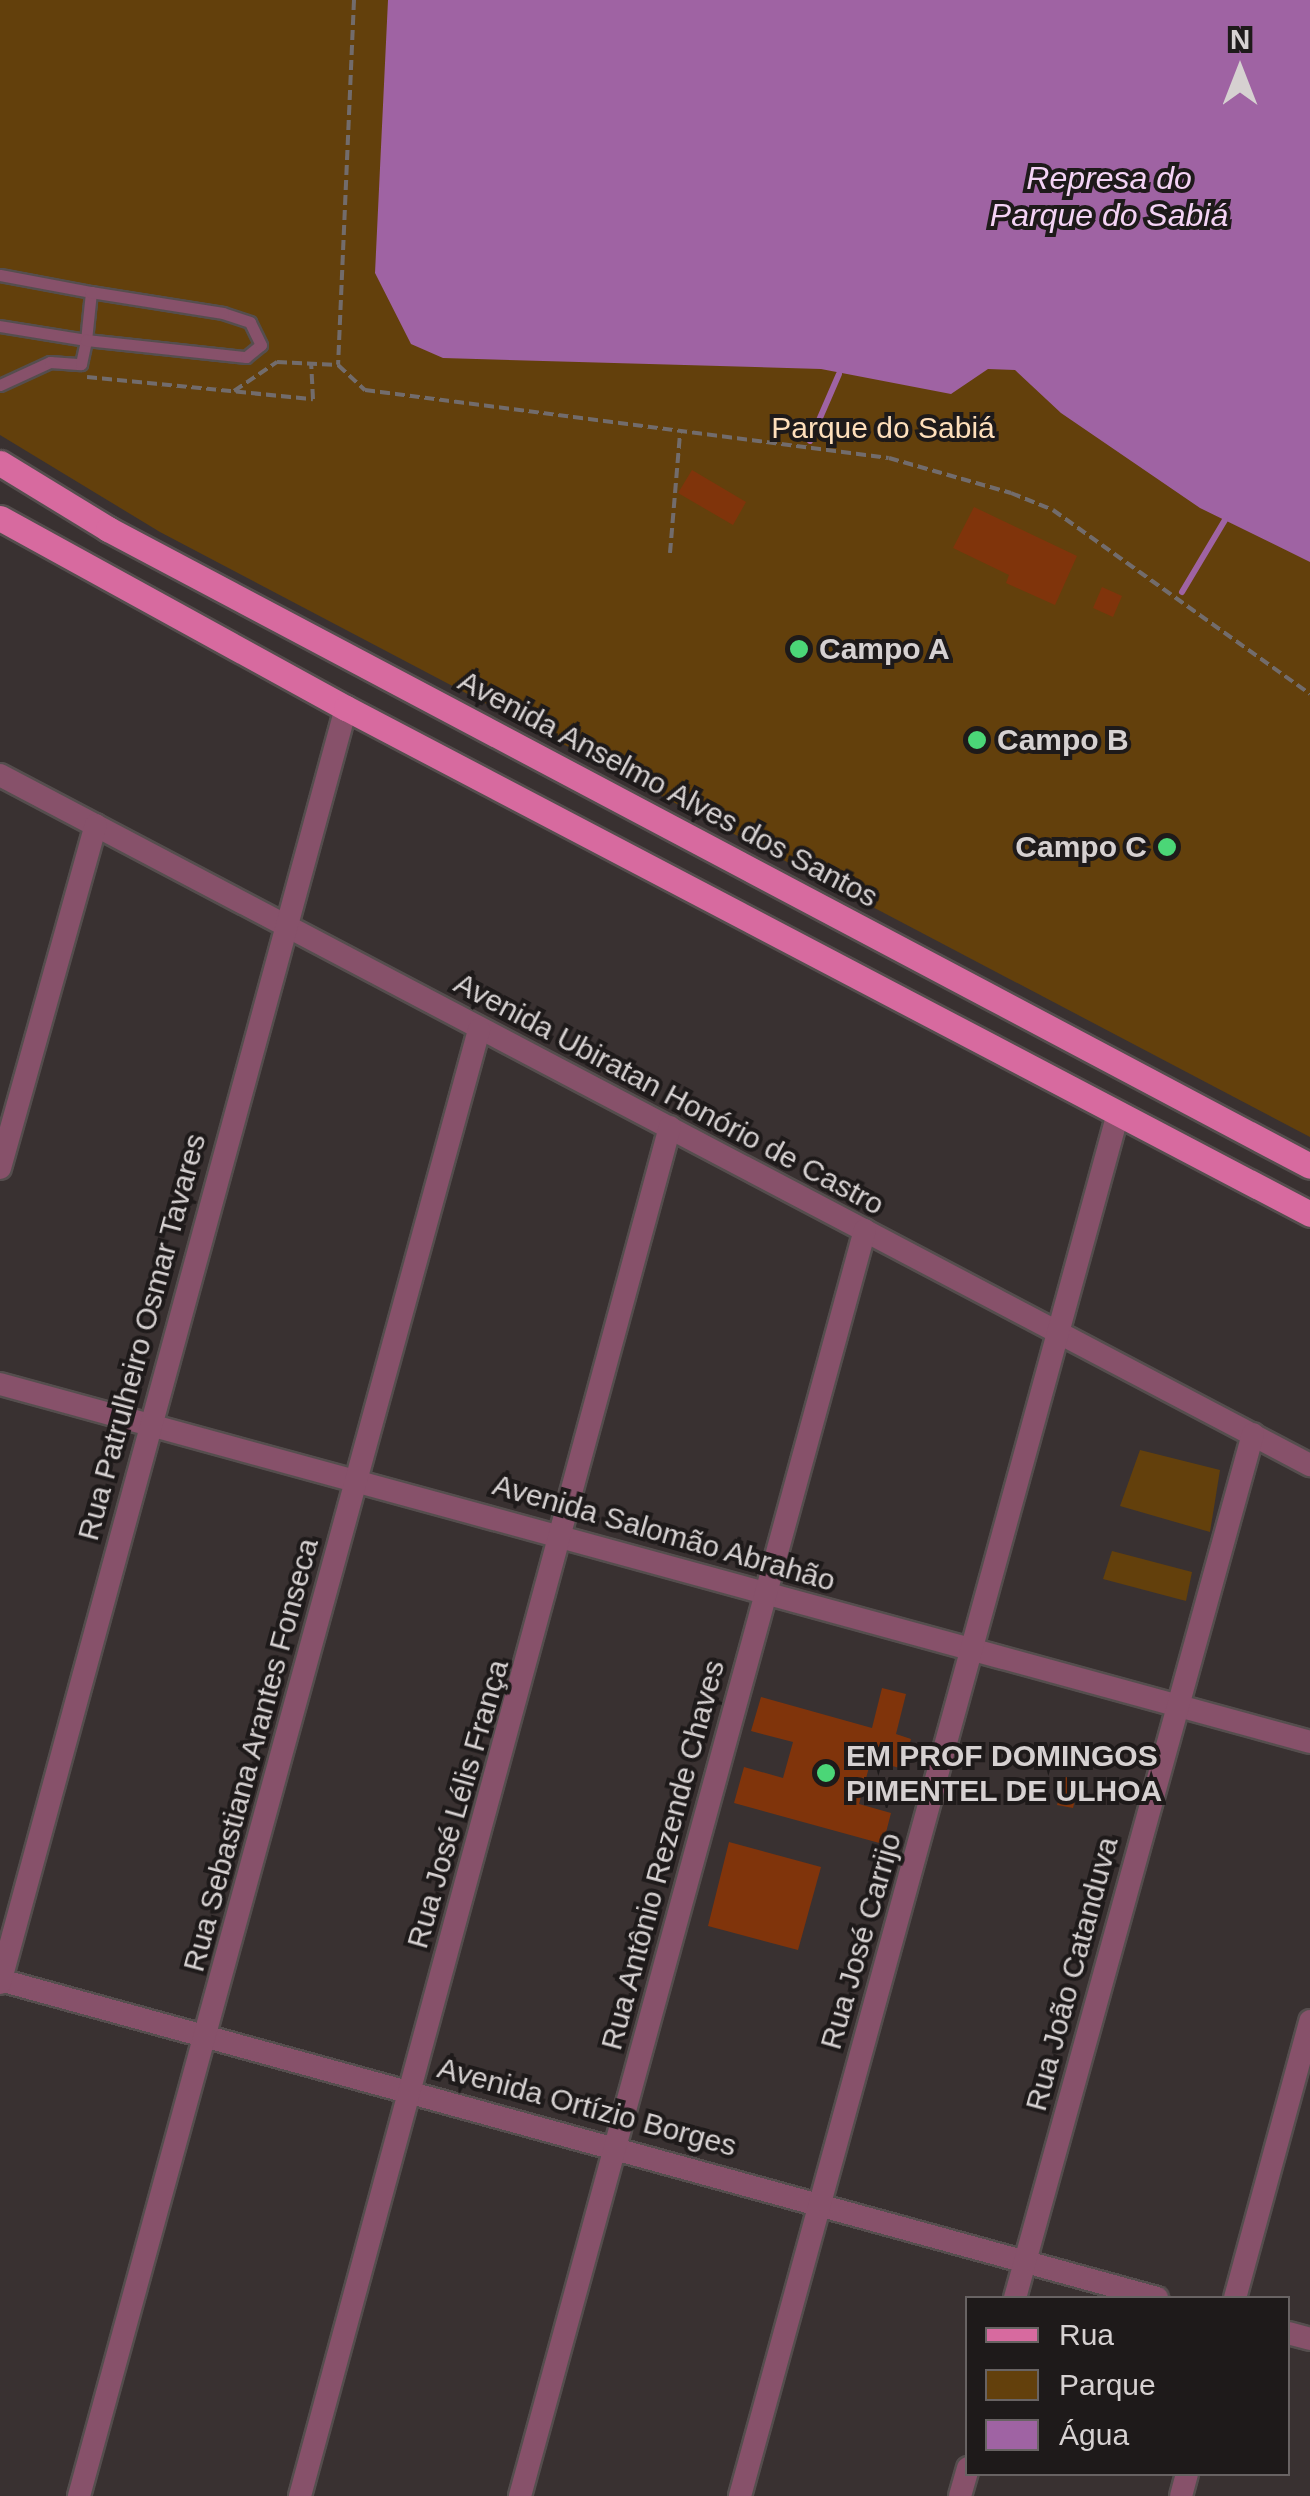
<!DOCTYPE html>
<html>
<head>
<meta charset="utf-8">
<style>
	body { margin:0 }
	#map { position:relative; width:1310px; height:2496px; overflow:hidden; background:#393131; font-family:Helvetica,sans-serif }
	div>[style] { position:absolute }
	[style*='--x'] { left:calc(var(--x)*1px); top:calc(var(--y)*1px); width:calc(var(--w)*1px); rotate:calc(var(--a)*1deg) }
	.green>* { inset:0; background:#63400c }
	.water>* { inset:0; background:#9f63a3 }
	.stream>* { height:6px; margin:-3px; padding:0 3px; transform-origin:3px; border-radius:3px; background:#9f63a3 }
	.building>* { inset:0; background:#80340b }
	.path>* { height:4px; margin-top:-2px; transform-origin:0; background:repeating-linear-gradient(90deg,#726c6c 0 10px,transparent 0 15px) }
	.roads { filter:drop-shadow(2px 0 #554e4e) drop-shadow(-2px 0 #554e4e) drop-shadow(0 2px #554e4e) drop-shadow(0 -2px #554e4e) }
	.lane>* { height:11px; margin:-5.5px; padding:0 5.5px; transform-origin:5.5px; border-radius:5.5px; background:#87516a }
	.street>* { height:22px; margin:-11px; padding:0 11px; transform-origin:11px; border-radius:11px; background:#87516a }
	.primary>* { height:25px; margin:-12.5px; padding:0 12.5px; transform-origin:12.5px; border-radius:12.5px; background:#d76a9f }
	.dots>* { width:28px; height:28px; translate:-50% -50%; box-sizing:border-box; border:5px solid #1e1a1a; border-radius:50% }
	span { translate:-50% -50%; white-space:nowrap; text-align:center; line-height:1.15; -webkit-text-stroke:8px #1e1a1a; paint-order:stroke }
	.park-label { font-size:30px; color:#fedfbb }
	.poi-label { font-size:30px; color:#d6d1d1; font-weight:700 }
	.left { translate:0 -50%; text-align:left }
	.right { translate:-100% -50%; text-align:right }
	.street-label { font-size:30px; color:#d6d1d1 }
	.water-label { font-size:32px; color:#f4d3f5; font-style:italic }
	.legend { position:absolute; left:965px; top:2296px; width:325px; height:180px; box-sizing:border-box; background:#1e1a1a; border:2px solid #686363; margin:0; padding:12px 18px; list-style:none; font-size:30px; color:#d6d1d1 }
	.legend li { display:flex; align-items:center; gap:20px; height:50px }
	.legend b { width:50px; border:2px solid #686363 }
	.north { position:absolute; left:1190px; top:20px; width:100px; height:100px; -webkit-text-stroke:8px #1e1a1a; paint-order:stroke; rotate:0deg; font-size:28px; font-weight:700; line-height:40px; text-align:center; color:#d6d1d1 }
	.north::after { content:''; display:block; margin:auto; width:35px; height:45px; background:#d6d1d1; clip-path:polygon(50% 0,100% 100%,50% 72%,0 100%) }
</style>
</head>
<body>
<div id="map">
	<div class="green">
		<i style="clip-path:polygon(0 0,1310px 0,1310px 1137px,160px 532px,0 435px)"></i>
		<i style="clip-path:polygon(1140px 1450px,1220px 1470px,1210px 1532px,1120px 1506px)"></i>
		<i style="clip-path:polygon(1112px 1551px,1192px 1572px,1186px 1601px,1103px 1579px)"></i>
	</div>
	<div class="water">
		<i style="clip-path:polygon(388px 0,1310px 0,1310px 562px,1200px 508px,1061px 413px,1015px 370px,988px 369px,951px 394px,821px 369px,443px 358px,411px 344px,375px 273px)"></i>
	</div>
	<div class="stream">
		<i style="--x:810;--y:441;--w:73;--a:-66.6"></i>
		<i style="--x:1182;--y:592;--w:84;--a:-59.2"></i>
	</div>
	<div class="building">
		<i style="clip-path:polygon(692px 470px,746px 502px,733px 525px,678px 493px)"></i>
		<i style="clip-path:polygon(974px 507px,1077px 556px,1055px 605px,1006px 583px,1009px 575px,953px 548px)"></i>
		<i style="clip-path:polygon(1102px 587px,1122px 596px,1113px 617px,1093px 608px)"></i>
		<i style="clip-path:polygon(882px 1688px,906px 1694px,896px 1734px,911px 1739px,903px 1769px,871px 1760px,859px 1804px,891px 1813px,883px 1844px,734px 1803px,744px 1767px,783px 1778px,793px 1742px,751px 1731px,761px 1697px,872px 1728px)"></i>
		<i style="clip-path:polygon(1065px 1777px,1080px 1780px,1073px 1808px,1057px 1805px)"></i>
		<i style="clip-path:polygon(729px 1842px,821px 1867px,798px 1950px,708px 1926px)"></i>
	</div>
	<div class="path">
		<i style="--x:354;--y:0;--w:365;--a:92.5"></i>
		<i style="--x:338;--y:365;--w:37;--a:43"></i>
		<i style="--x:365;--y:390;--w:528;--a:7.39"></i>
		<i style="--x:889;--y:458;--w:127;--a:16"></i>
		<i style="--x:1011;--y:493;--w:45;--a:22"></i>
		<i style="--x:1053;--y:510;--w:316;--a:35.6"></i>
		<i style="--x:87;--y:377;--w:227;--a:5.6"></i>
		<i style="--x:313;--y:399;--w:35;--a:-93"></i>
		<i style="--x:234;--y:391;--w:52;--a:-34"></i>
		<i style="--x:277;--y:362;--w:61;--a:2.8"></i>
		<i style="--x:670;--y:553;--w:120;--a:-85.2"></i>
	</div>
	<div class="roads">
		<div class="lane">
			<i style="--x:0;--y:275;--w:93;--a:10.6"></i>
			<i style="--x:91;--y:292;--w:48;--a:95.9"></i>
			<i style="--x:86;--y:340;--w:87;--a:-170.8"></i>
			<i style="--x:0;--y:385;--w:55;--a:-24.7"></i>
			<i style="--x:50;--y:362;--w:31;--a:4"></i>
			<i style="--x:81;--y:364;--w:25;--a:-78"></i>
			<i style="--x:86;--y:340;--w:161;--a:6.1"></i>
			<i style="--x:246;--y:357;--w:19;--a:-39"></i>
			<i style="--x:261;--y:345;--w:25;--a:-116"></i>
			<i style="--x:250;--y:322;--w:28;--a:-162"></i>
			<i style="--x:223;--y:313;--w:134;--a:-171"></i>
		</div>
		<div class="street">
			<i style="--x:0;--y:775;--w:1481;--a:27.78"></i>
			<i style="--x:0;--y:1168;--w:356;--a:-74.4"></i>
			<i style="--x:0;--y:1384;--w:1358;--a:15.28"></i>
			<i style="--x:0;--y:1980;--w:1200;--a:15.37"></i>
			<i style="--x:0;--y:1983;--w:1321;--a:-74.82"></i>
			<i style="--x:1015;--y:2298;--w:896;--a:-74.6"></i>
			<i style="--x:1235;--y:2298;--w:287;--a:-74.8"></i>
			<i style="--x:1288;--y:2333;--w:23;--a:15"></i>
			<i style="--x:79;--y:2496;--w:1520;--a:-74.74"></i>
			<i style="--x:300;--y:2496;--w:1418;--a:-74.88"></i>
			<i style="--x:520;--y:2496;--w:1312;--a:-74.76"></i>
			<i style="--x:740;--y:2496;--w:1434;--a:-74.71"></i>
			<i style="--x:960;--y:2496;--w:29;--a:-74"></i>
			<i style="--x:1181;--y:2496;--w:23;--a:-75"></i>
		</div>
		<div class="primary">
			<i style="--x:0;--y:463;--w:127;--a:31.4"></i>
			<i style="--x:108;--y:529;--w:1360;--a:27.92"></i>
			<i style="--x:0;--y:518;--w:395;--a:28.8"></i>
			<i style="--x:346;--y:708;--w:1089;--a:27.69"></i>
		</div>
	</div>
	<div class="dots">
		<i style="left:799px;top:649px;background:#4bd677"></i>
		<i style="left:977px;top:740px;background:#4bd677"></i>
		<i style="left:1167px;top:847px;background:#4bd677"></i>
		<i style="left:826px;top:1773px;background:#4bd677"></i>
	</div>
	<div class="park-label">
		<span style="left:883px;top:428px">Parque do Sabiá</span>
	</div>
	<div class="poi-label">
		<span class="left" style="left:819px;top:649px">Campo A</span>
		<span class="left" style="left:997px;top:740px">Campo B</span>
		<span class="right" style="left:1147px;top:847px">Campo C</span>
		<span class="left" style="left:846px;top:1773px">EM PROF DOMINGOS<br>PIMENTEL DE ULHOA</span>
	</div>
	<div class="street-label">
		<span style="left:668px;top:789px;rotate:28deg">Avenida Anselmo Alves dos Santos</span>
		<span style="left:669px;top:1094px;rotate:28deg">Avenida Ubiratan Honório de Castro</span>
		<span style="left:142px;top:1337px;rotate:-75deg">Rua Patrulheiro Osmar Tavares</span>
		<span style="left:664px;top:1533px;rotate:16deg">Avenida Salomão Abrahão</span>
		<span style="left:251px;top:1755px;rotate:-75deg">Rua Sebastiana Arantes Fonseca</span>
		<span style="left:458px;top:1804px;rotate:-74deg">Rua José Lélis França</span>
		<span style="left:663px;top:1855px;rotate:-75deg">Rua Antônio Rezende Chaves</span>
		<span style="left:861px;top:1941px;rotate:-74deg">Rua José Carrijo</span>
		<span style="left:1072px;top:1974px;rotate:-75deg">Rua João Catanduva</span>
		<span style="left:587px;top:2107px;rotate:15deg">Avenida Ortízio Borges</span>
	</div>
	<div class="water-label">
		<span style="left:1109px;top:197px">Represa do<br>Parque do Sabiá</span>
	</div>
	<ul class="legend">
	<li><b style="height:12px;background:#d76a9f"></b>Rua</li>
	<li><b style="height:28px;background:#63400c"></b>Parque</li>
	<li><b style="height:28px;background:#9f63a3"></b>Água</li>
	</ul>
	<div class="north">N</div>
</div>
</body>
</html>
